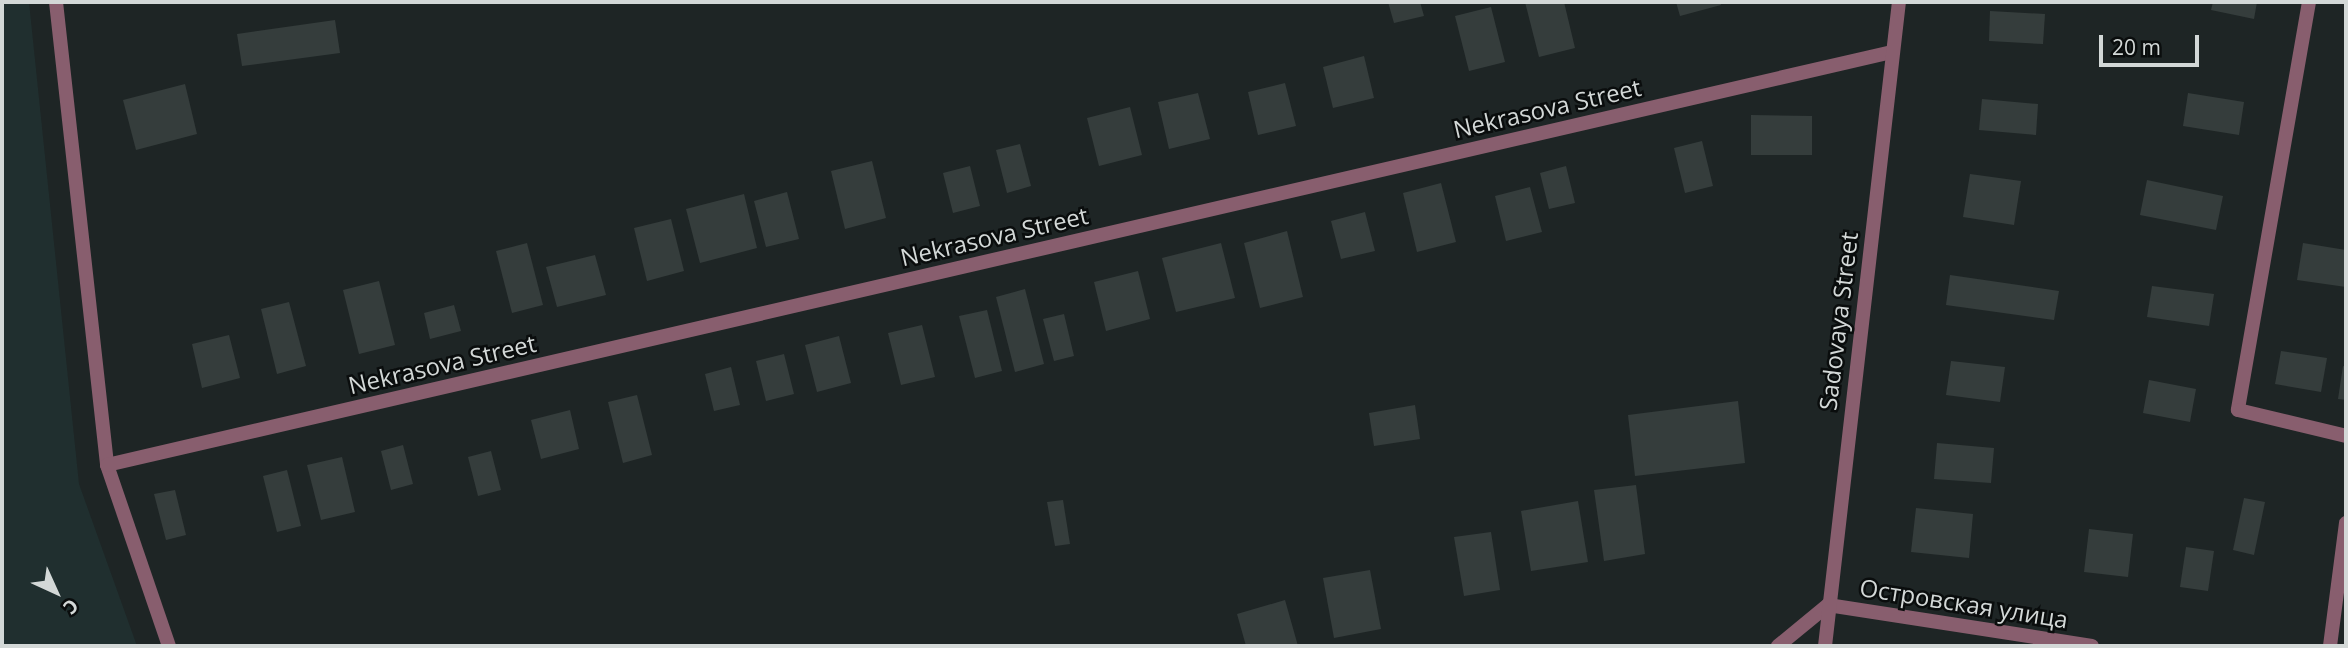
<!DOCTYPE html>
<html>
<head>
<meta charset="utf-8">
<style>
	body { margin:0 }
	#map { position:relative; width:2348px; height:648px; overflow:hidden; background:#1e2525; font-family:"Open Sans",sans-serif }
	div>[style] { position:absolute }
	[style*='--x'] { left:calc(var(--x)*1px); top:calc(var(--y)*1px); width:calc(var(--w)*1px); rotate:calc(var(--a)*1deg) }
	.built>* { inset:0; background:#202f2f }
	.building>* { inset:0; background:#353d3c }
	.minor>* { height:14px; margin:-7px; padding:0 7px; transform-origin:7px; border-radius:7px; background:#885e6e }
	.tertiary>* { height:14px; margin:-7px; padding:0 7px; transform-origin:7px; border-radius:7px; background:#885e6e }
	span { translate:-50% -50%; white-space:nowrap; text-align:center; line-height:1.15; -webkit-text-stroke:5px #0a0d0d; paint-order:stroke }
	.street-label { font-size:24px; color:#d3d8d7 }
	.frame { position:absolute; inset:0; border:4px solid #d3d8d7; pointer-events:none }
	.north { position:absolute; left:21px; top:557px; width:70px; height:70px; -webkit-text-stroke:5px #0a0d0d; paint-order:stroke; rotate:135deg; font-size:19px; font-weight:700; line-height:28px; text-align:center; color:#d3d8d7 }
	.north::after { content:''; display:block; margin:auto; width:24px; height:32px; background:#d3d8d7; clip-path:polygon(50% 0,100% 100%,50% 72%,0 100%) }
	.scale { position:absolute; left:2099px; top:35px; width:100px; height:32px; box-sizing:border-box; border:4px solid #d3d8d7; border-top:0; padding-left:9px; font-size:21px; line-height:24px; white-space:nowrap; color:#d3d8d7; -webkit-text-stroke:5px #0a0d0d; paint-order:stroke }
</style>
</head>
<body>
<div id="map">
	<div class="built">
		<i style="clip-path:polygon(2px 2px,29px 2px,79px 484px,137px 646px,2px 646px)"></i>
	</div>
	<div class="building">
		<i style="clip-path:polygon(1388px 2px,1420px 2px,1424px 16px,1394px 23px)"></i>
		<i style="clip-path:polygon(1525px 2px,1564px 2px,1575px 48px,1539px 57px)"></i>
		<i style="clip-path:polygon(1676px 2px,1720px 2px,1721px 5px,1680px 16px)"></i>
		<i style="clip-path:polygon(2213px 2px,2257px 2px,2254px 19px,2211px 10px)"></i>
		<i style="clip-path:polygon(1491px 7px,1505px 62px,1469px 71px,1455px 16px)"></i>
		<i style="clip-path:polygon(1990px 11px,2045px 14px,2043px 44px,1989px 41px)"></i>
		<i style="clip-path:polygon(335px 20px,340px 53px,242px 66px,237px 34px)"></i>
		<i style="clip-path:polygon(1364px 56px,1374px 98px,1333px 108px,1323px 67px)"></i>
		<i style="clip-path:polygon(1285px 83px,1296px 126px,1258px 135px,1248px 92px)"></i>
		<i style="clip-path:polygon(185px 84px,197px 134px,136px 150px,123px 100px)"></i>
		<i style="clip-path:polygon(1198px 93px,1210px 139px,1169px 149px,1158px 102px)"></i>
		<i style="clip-path:polygon(2188px 93px,2244px 102px,2239px 135px,2183px 126px)"></i>
		<i style="clip-path:polygon(1982px 99px,2038px 104px,2036px 135px,1979px 130px)"></i>
		<i style="clip-path:polygon(1130px 107px,1142px 155px,1099px 166px,1087px 118px)"></i>
		<i style="clip-path:polygon(1751px 115px,1812px 116px,1812px 155px,1751px 155px)"></i>
		<i style="clip-path:polygon(1702px 141px,1713px 186px,1685px 193px,1674px 148px)"></i>
		<i style="clip-path:polygon(1020px 144px,1031px 186px,1007px 193px,996px 150px)"></i>
		<i style="clip-path:polygon(872px 161px,886px 218px,845px 229px,831px 171px)"></i>
		<i style="clip-path:polygon(970px 166px,980px 206px,953px 213px,943px 173px)"></i>
		<i style="clip-path:polygon(1566px 166px,1575px 203px,1549px 209px,1540px 173px)"></i>
		<i style="clip-path:polygon(1970px 174px,2021px 181px,2014px 225px,1963px 217px)"></i>
		<i style="clip-path:polygon(2147px 180px,2223px 196px,2216px 230px,2140px 215px)"></i>
		<i style="clip-path:polygon(1441px 183px,1456px 242px,1417px 252px,1403px 193px)"></i>
		<i style="clip-path:polygon(1530px 187px,1542px 232px,1506px 241px,1495px 196px)"></i>
		<i style="clip-path:polygon(787px 192px,799px 239px,766px 247px,754px 201px)"></i>
		<i style="clip-path:polygon(744px 194px,757px 248px,700px 263px,686px 209px)"></i>
		<i style="clip-path:polygon(1365px 212px,1375px 251px,1341px 259px,1331px 221px)"></i>
		<i style="clip-path:polygon(671px 219px,684px 271px,647px 281px,634px 228px)"></i>
		<i style="clip-path:polygon(1287px 231px,1303px 297px,1260px 308px,1244px 243px)"></i>
		<i style="clip-path:polygon(527px 243px,543px 305px,512px 313px,496px 251px)"></i>
		<i style="clip-path:polygon(1221px 243px,1235px 298px,1176px 312px,1162px 258px)"></i>
		<i style="clip-path:polygon(2303px 243px,2346px 250px,2346px 287px,2297px 280px)"></i>
		<i style="clip-path:polygon(595px 255px,606px 295px,557px 307px,546px 267px)"></i>
		<i style="clip-path:polygon(1138px 271px,1150px 319px,1106px 331px,1094px 282px)"></i>
		<i style="clip-path:polygon(1950px 275px,2059px 291px,2054px 320px,1946px 305px)"></i>
		<i style="clip-path:polygon(379px 281px,395px 345px,359px 354px,343px 290px)"></i>
		<i style="clip-path:polygon(2152px 286px,2214px 294px,2209px 326px,2147px 317px)"></i>
		<i style="clip-path:polygon(1025px 289px,1044px 364px,1015px 372px,996px 297px)"></i>
		<i style="clip-path:polygon(289px 302px,306px 366px,277px 374px,261px 309px)"></i>
		<i style="clip-path:polygon(454px 305px,461px 331px,430px 339px,424px 313px)"></i>
		<i style="clip-path:polygon(987px 310px,1002px 371px,975px 378px,959px 316px)"></i>
		<i style="clip-path:polygon(1064px 314px,1074px 356px,1054px 361px,1043px 319px)"></i>
		<i style="clip-path:polygon(922px 325px,935px 377px,901px 385px,888px 333px)"></i>
		<i style="clip-path:polygon(229px 335px,240px 378px,202px 388px,192px 344px)"></i>
		<i style="clip-path:polygon(839px 336px,851px 383px,817px 392px,805px 345px)"></i>
		<i style="clip-path:polygon(2281px 351px,2327px 358px,2321px 392px,2275px 384px)"></i>
		<i style="clip-path:polygon(784px 354px,794px 394px,766px 401px,756px 361px)"></i>
		<i style="clip-path:polygon(1951px 361px,2005px 367px,2000px 402px,1946px 395px)"></i>
		<i style="clip-path:polygon(2343px 366px,2346px 367px,2346px 400px,2338px 399px)"></i>
		<i style="clip-path:polygon(731px 367px,740px 405px,714px 411px,705px 374px)"></i>
		<i style="clip-path:polygon(2149px 380px,2196px 389px,2190px 422px,2143px 413px)"></i>
		<i style="clip-path:polygon(637px 395px,652px 455px,623px 463px,608px 402px)"></i>
		<i style="clip-path:polygon(1738px 401px,1745px 463px,1635px 476px,1628px 415px)"></i>
		<i style="clip-path:polygon(1415px 405px,1420px 439px,1374px 446px,1369px 413px)"></i>
		<i style="clip-path:polygon(570px 410px,579px 449px,541px 459px,531px 420px)"></i>
		<i style="clip-path:polygon(1937px 443px,1994px 448px,1991px 483px,1934px 479px)"></i>
		<i style="clip-path:polygon(403px 445px,413px 484px,391px 490px,381px 451px)"></i>
		<i style="clip-path:polygon(491px 451px,501px 490px,478px 496px,468px 457px)"></i>
		<i style="clip-path:polygon(342px 457px,355px 512px,321px 520px,307px 465px)"></i>
		<i style="clip-path:polygon(287px 470px,301px 526px,277px 532px,263px 476px)"></i>
		<i style="clip-path:polygon(1636px 485px,1645px 554px,1604px 561px,1594px 490px)"></i>
		<i style="clip-path:polygon(175px 490px,186px 535px,166px 540px,154px 494px)"></i>
		<i style="clip-path:polygon(2244px 498px,2265px 502px,2254px 555px,2233px 550px)"></i>
		<i style="clip-path:polygon(1063px 500px,1070px 544px,1055px 546px,1047px 502px)"></i>
		<i style="clip-path:polygon(1578px 501px,1588px 562px,1531px 571px,1521px 511px)"></i>
		<i style="clip-path:polygon(1916px 508px,1973px 514px,1969px 558px,1911px 552px)"></i>
		<i style="clip-path:polygon(2089px 529px,2133px 534px,2128px 577px,2084px 572px)"></i>
		<i style="clip-path:polygon(1491px 532px,1500px 590px,1464px 596px,1454px 537px)"></i>
		<i style="clip-path:polygon(2186px 547px,2214px 551px,2208px 591px,2180px 587px)"></i>
		<i style="clip-path:polygon(1370px 570px,1381px 629px,1334px 638px,1323px 578px)"></i>
		<i style="clip-path:polygon(1285px 600px,1298px 646px,1246px 646px,1237px 614px)"></i>
	</div>
	<div class="minor">
		<i style="--x:56;--y:2;--w:466;--a:83.7"></i>
		<i style="--x:107;--y:465;--w:191;--a:71.1"></i>
		<i style="--x:2309;--y:2;--w:414;--a:99.9"></i>
		<i style="--x:2238;--y:410;--w:111;--a:13.5"></i>
		<i style="--x:107;--y:465;--w:1832;--a:-13.03"></i>
		<i style="--x:1828;--y:605;--w:267;--a:8.8"></i>
		<i style="--x:2330;--y:646;--w:124;--a:-82.6"></i>
	</div>
	<div class="tertiary">
		<i style="--x:1778;--y:646;--w:65;--a:-39.4"></i>
		<i style="--x:1825;--y:646;--w:648;--a:-83.45"></i>
	</div>
	<div class="street-label">
		<span style="left:1547px;top:108px;rotate:-13deg">Nekrasova Street</span>
		<span style="left:994px;top:236px;rotate:-13deg">Nekrasova Street</span>
		<span style="left:1838px;top:321px;rotate:-83deg">Sadovaya Street</span>
		<span style="left:442px;top:364px;rotate:-13deg">Nekrasova Street</span>
		<span style="left:1964px;top:603px;rotate:9deg">Островская улица</span>
	</div>
	<div class="frame"></div>
	<div class="north">С</div>
	<div class="scale">20 m</div>
</div>
</body>
</html>
